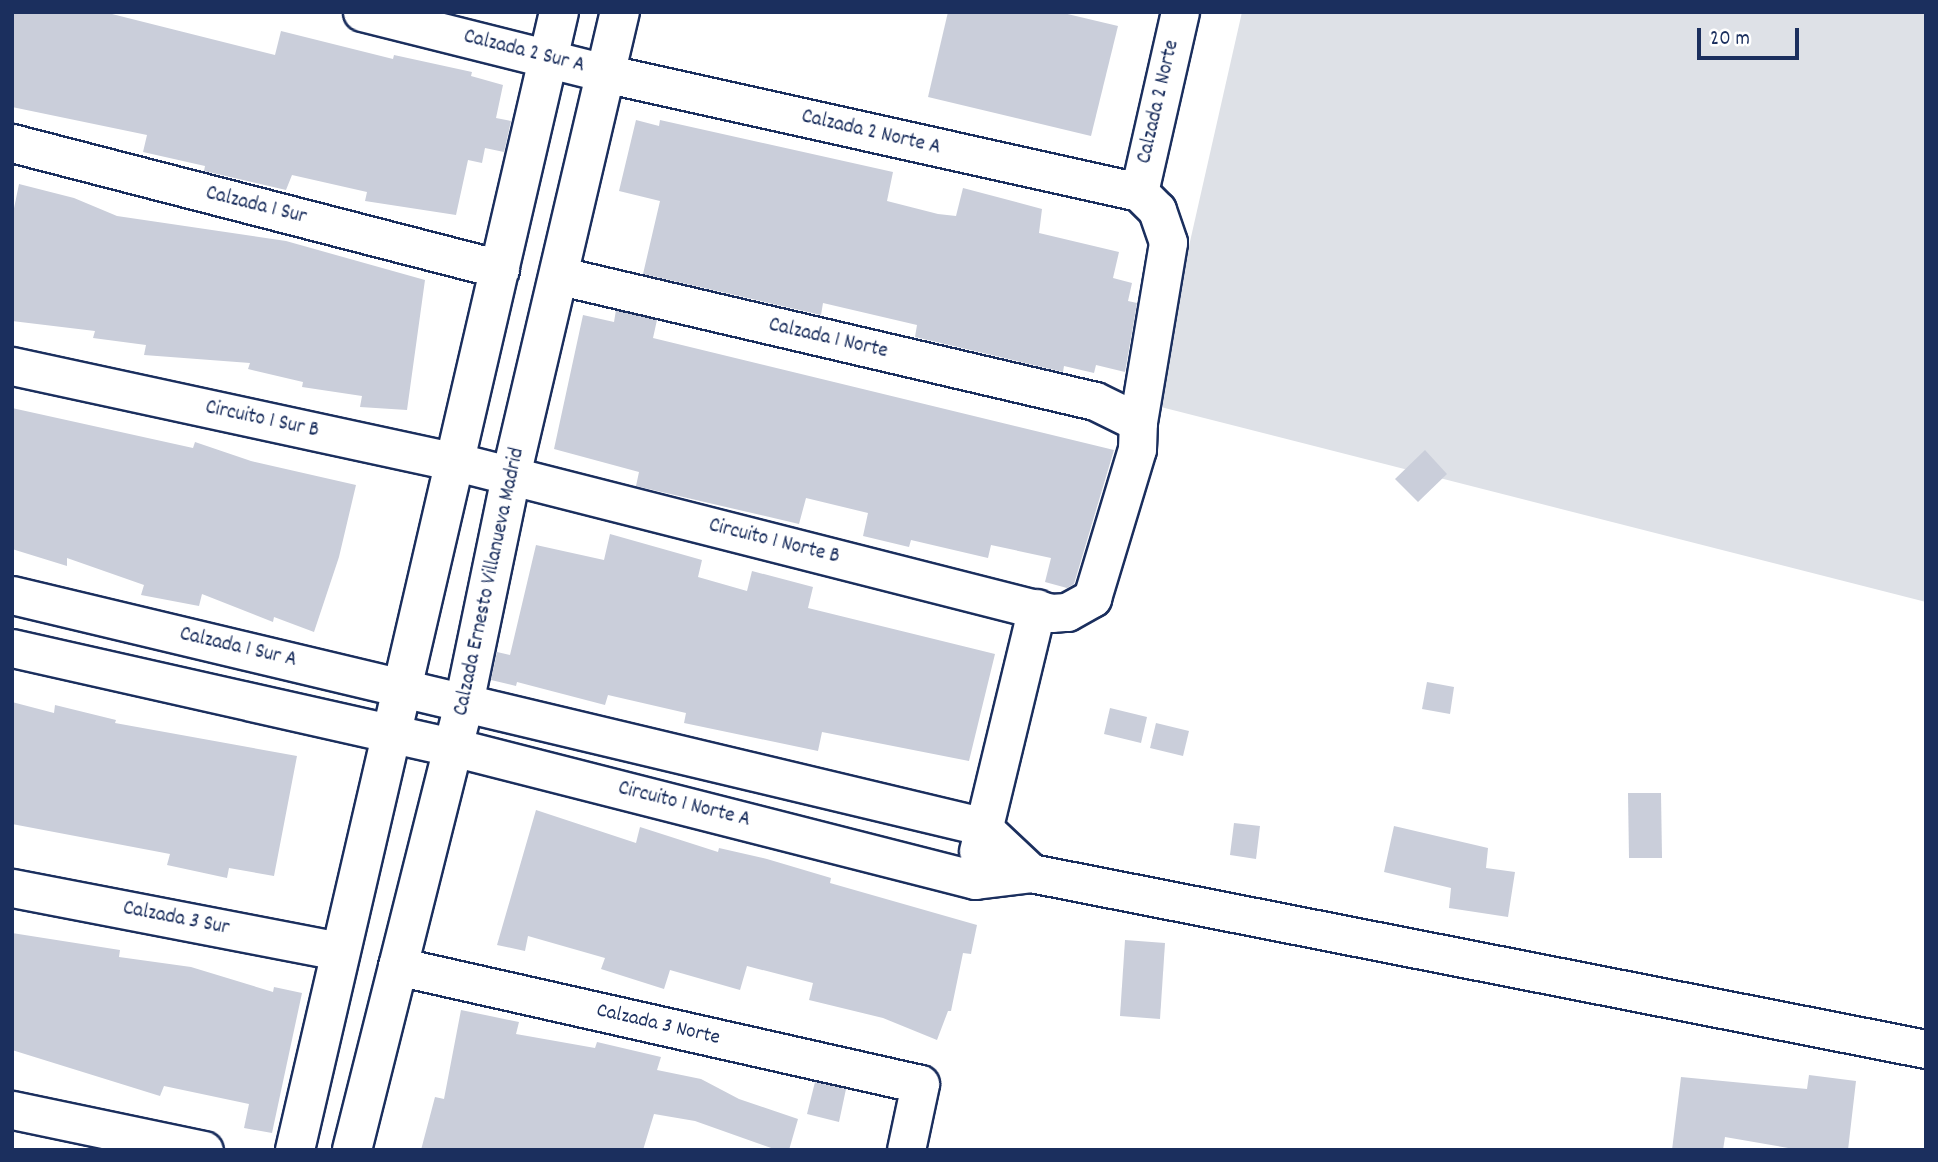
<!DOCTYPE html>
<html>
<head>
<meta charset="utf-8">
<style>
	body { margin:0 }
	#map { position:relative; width:1938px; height:1162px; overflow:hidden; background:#fff; font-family:Dekko,sans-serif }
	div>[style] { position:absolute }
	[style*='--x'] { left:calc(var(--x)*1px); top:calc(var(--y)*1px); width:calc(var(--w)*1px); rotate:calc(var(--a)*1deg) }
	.green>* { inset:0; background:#dee1e7 }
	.building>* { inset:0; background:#caceda }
	.roads { filter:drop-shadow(2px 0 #1b2f5e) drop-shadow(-2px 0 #1b2f5e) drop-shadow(0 2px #1b2f5e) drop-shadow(0 -2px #1b2f5e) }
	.street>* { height:37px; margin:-18.5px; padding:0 18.5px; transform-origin:18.5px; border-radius:18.5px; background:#fff }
	.secondary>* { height:38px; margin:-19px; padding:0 19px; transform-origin:19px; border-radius:19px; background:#fff }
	span { translate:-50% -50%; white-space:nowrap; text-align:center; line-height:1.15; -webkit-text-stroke:5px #fff; paint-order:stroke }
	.street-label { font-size:21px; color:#1b2f5e }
	.frame { position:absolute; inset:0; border:14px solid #1b2f5e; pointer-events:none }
	.scale { position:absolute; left:1697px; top:28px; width:102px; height:32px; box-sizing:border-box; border:4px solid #1b2f5e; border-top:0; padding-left:9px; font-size:21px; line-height:24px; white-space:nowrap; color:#1b2f5e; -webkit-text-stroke:5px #fff; paint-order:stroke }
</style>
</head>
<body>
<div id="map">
	<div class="green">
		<i style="clip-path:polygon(1242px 12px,1926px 12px,1926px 602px,1153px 405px)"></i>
	</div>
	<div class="building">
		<i style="clip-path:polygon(12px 12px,104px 12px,275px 55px,281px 31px,393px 59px,394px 55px,472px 72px,471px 76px,503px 85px,496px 118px,511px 121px,504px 152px,485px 148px,482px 163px,468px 160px,456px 215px,365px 201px,367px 192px,292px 175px,286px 190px,204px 171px,205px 166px,143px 152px,147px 135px,12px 107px)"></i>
		<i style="clip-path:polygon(948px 12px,1059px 12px,1118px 26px,1091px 136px,928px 97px)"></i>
		<i style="clip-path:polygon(636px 120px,659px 126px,660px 120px,893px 172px,887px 201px,938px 214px,956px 216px,963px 188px,1042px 209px,1039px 233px,1119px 252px,1113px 278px,1132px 283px,1128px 301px,1137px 303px,1125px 372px,1096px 365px,1094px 373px,1064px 366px,1063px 372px,915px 337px,917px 325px,823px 303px,821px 315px,643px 274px,660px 201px,619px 191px)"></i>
		<i style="clip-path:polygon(19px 184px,74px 198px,117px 216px,286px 241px,425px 280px,407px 410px,360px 407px,362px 396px,302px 387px,303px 382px,248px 369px,250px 363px,144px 355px,146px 345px,93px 338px,95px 331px,12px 321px,12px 218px)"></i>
		<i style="clip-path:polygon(616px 310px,657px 320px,653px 338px,1114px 450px,1074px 584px,1067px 588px,1045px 582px,1051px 558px,991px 545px,988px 558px,911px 540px,909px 547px,863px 536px,868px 513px,806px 498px,799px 524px,636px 486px,639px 472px,554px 449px,583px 315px,614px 322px)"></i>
		<i style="clip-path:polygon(12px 408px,193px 448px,195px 442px,251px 461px,356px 485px,339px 557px,314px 632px,274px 617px,273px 622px,202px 594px,199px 606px,141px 595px,144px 585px,67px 558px,67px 566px,12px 549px)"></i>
		<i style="clip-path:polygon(1425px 450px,1447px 474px,1418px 502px,1395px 479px)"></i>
		<i style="clip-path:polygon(610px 534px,702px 560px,698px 577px,747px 591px,752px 571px,813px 587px,808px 608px,995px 654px,969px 761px,822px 732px,818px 751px,684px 723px,686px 713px,608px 695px,605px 705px,517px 682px,516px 686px,491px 680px,497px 652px,510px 655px,536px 545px,604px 560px)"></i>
		<i style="clip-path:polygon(1427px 682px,1454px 687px,1450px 714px,1422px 709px)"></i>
		<i style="clip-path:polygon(12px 702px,54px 713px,55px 705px,116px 720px,115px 723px,297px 756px,274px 876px,229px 868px,227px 878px,167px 865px,170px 854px,12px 824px)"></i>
		<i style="clip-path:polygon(1110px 708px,1147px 717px,1141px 743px,1104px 734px)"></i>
		<i style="clip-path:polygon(1156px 723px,1189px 731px,1183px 756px,1150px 748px)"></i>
		<i style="clip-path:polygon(1628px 793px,1661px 793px,1662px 858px,1629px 858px)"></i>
		<i style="clip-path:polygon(536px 810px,636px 843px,640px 827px,718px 852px,719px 848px,767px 859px,831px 878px,830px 883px,977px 925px,971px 954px,963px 953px,951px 1011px,948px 1011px,937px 1040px,883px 1018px,809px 1000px,813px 983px,747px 966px,740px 990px,670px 970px,664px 989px,601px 969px,605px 958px,528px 936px,525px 951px,497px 945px)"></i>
		<i style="clip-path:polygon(1234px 823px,1260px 826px,1256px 859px,1230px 855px)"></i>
		<i style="clip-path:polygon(1394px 826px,1488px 848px,1486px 868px,1515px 872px,1508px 917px,1449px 908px,1451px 888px,1384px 872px)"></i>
		<i style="clip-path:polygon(12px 933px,120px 950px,119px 957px,191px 967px,273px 992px,274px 987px,302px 993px,272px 1133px,244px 1128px,249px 1104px,164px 1086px,160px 1096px,12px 1050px)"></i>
		<i style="clip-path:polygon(1125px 940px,1165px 943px,1160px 1019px,1120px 1016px)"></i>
		<i style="clip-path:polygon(461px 1010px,519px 1022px,516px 1034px,595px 1048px,597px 1042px,661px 1057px,657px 1070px,701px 1079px,739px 1099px,798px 1119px,789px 1150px,777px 1150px,695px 1121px,654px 1114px,643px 1150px,421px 1150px,435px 1097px,444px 1099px)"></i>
		<i style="clip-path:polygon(1809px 1075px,1856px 1081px,1848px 1150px,1800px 1150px,1725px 1137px,1723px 1150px,1672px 1150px,1681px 1077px,1807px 1089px)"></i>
		<i style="clip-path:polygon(815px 1082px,846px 1089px,839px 1122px,807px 1114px)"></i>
	</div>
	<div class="roads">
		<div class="street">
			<i style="--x:362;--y:12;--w:250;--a:14.1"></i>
			<i style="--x:604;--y:73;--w:548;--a:12.54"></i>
			<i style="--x:12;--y:143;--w:504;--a:14.48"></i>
			<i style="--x:1139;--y:192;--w:185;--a:-77.2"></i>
			<i style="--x:12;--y:366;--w:455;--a:12.2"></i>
			<i style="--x:457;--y:462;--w:613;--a:14.26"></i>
			<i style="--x:1051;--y:613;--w:16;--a:-4"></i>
			<i style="--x:1067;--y:612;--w:29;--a:-29"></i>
			<i style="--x:1092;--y:598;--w:156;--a:-73.2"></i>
			<i style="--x:1137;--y:449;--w:27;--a:-88"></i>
			<i style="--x:1138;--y:422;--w:48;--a:-154"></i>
			<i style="--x:1095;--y:401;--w:548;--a:-166.83"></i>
			<i style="--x:1138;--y:422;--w:182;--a:-80.5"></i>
			<i style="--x:1168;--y:242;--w:34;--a:-109"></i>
			<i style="--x:1157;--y:210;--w:25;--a:-135"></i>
			<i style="--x:12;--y:595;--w:996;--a:13.41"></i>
			<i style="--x:981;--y:826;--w:69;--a:43.2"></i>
			<i style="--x:12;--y:648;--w:452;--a:12.7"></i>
			<i style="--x:453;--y:747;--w:539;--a:14.29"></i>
			<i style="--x:975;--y:880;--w:56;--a:-7.1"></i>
			<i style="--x:1031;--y:873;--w:912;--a:11.13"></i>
			<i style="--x:978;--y:851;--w:250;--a:-76.4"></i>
			<i style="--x:12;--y:888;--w:333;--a:10.9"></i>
			<i style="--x:397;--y:966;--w:536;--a:12.71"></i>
			<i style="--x:920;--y:1084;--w:67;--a:102"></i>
			<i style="--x:12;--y:1110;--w:196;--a:11.8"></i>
		</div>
		<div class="secondary">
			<i style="--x:295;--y:1150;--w:1168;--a:-76.94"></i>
			<i style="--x:352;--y:1150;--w:465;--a:-75.9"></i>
			<i style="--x:465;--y:699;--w:228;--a:-78.3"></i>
			<i style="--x:511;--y:476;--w:477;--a:-76.8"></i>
		</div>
	</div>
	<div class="street-label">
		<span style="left:524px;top:52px;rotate:14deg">Calzada 2 Sur A</span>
		<span style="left:1159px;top:102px;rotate:-77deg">Calzada 2 Norte</span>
		<span style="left:871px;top:133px;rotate:13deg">Calzada 2 Norte A</span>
		<span style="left:256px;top:206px;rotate:14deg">Calzada 1 Sur</span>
		<span style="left:828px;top:339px;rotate:13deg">Calzada 1 Norte</span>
		<span style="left:262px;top:420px;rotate:12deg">Circuito 1 Sur B</span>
		<span style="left:774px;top:542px;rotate:14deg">Circuito 1 Norte B</span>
		<span style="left:490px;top:582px;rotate:-78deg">Calzada Ernesto Villanueva Madrid</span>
		<span style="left:238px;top:648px;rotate:13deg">Calzada 1 Sur A</span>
		<span style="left:684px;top:805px;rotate:14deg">Circuito 1 Norte A</span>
		<span style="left:176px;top:919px;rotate:11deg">Calzada 3 Sur</span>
		<span style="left:658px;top:1025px;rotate:13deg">Calzada 3 Norte</span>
	</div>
	<div class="frame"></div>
	<div class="scale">20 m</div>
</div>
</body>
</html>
